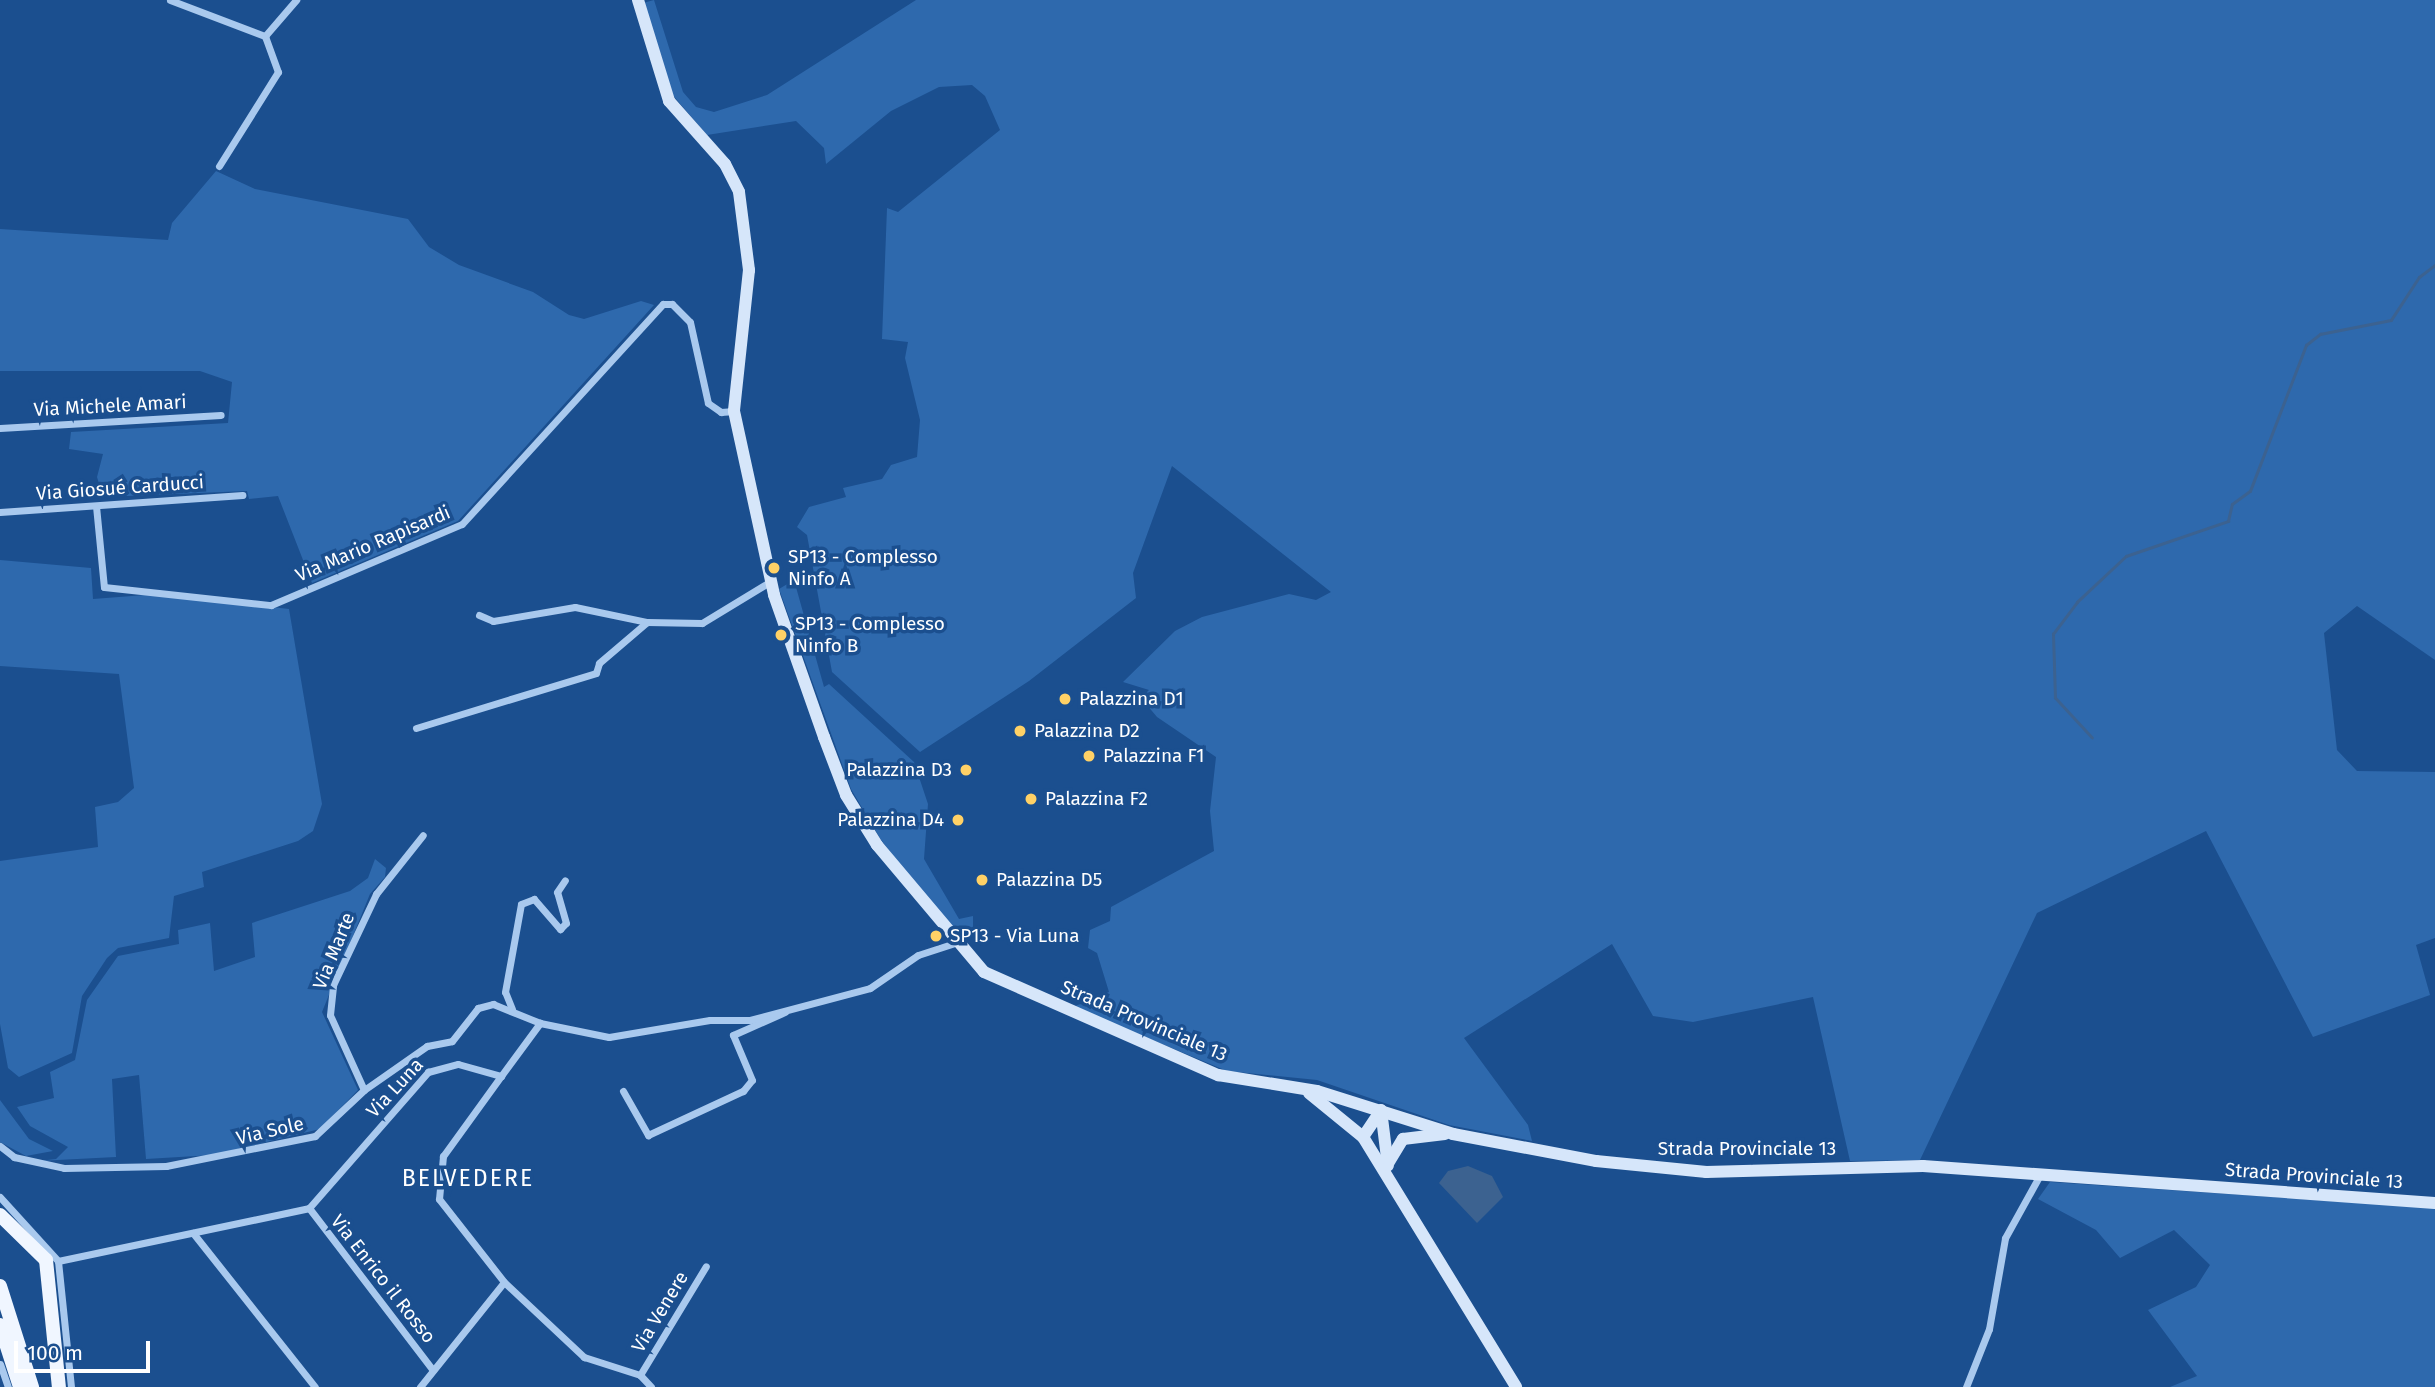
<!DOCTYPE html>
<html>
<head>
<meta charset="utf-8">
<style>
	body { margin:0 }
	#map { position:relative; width:2435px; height:1387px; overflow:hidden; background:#1b4f8f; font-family:"Fira Sans",sans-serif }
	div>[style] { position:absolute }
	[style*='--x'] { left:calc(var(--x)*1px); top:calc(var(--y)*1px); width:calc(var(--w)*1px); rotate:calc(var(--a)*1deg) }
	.green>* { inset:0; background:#2e69ad }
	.water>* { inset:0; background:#3c6290 }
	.stream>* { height:2.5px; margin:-1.25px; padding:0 1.25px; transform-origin:1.25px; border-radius:1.25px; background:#3c6290 }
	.minor>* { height:7px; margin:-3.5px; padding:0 3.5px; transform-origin:3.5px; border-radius:3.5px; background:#a9c9ee }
	.secondary>* { height:12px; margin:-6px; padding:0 6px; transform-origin:6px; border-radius:6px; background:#d6e6fa }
	.primary>* { height:14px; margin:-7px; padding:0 7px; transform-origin:7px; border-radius:7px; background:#f0f6ff }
	.dots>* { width:19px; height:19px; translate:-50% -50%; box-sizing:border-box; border:4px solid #1b4f8f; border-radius:50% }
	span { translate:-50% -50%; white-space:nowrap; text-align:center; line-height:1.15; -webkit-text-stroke:7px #1b4f8f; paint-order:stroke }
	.street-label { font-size:19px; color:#fff }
	.poi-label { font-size:19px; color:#fff }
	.left { translate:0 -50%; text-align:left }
	.right { translate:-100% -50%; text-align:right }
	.quarter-label { font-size:23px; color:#fff; letter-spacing:2px }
	.scale { position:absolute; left:14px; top:1341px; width:136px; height:32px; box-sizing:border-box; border:4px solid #fff; border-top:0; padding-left:9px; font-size:21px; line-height:24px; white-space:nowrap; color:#fff; -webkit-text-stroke:5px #1b4f8f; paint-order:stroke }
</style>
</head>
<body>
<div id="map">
	<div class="green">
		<i style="clip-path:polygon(654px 0,683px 92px,696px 107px,714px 112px,767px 95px,916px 0,2435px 0,2435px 660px,2357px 606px,2324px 633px,2337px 750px,2357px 771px,2435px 772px,2435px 938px,2416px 945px,2430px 995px,2313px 1037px,2206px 831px,2037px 913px,1920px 1160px,1850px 1161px,1813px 997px,1693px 1022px,1653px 1016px,1612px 944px,1464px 1038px,1528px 1125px,1532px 1141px,1449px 1125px,1317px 1080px,1227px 1071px,1073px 1007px,1109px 992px,1097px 953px,1088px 948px,1090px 930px,1110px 921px,1111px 907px,1214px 851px,1210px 811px,1216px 757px,1157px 717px,1141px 698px,1149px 690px,1123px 682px,1175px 631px,1202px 617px,1289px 594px,1316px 600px,1331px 592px,1172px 466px,1133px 573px,1136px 598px,1029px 681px,920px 752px,832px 672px,807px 535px,797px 527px,809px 507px,846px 497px,843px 488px,882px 479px,891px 465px,917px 457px,920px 420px,905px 358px,908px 342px,882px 339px,887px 208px,898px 212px,1000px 130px,985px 96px,972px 85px,939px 87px,891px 111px,826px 164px,824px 148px,796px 121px,707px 135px,670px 92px,643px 3px)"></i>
		<i style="clip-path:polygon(216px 171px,255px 189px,408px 219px,429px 247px,459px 265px,533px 292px,569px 315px,584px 319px,641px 301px,654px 305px,458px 521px,312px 583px,278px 496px,249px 499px,247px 491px,103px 497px,97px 477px,103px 454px,69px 449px,71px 432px,228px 423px,232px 382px,200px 371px,0 371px,0 229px,168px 240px,172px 223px)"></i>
		<i style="clip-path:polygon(0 560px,91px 568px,93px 599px,158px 594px,289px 609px,322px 804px,313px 831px,298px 841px,202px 872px,204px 887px,174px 896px,169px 938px,118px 948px,107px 958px,82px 996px,72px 1053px,19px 1077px,8px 1068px,0 1024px,0 861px,98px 847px,95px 807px,118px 802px,134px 788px,119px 674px,0 666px)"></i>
		<i style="clip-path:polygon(794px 580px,824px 687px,829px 684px,914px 762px,928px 804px,924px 859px,959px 919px,973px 916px,973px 928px,953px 932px,881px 840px,851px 789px,779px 589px)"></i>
		<i style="clip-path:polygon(375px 859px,386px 868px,385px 877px,370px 894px,322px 1012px,358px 1090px,320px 1129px,213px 1155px,146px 1159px,139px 1075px,112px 1079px,116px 1157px,38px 1161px,56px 1159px,68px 1147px,30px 1126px,17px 1107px,54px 1098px,50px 1072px,75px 1060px,87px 1000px,118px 956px,179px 944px,178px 930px,210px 923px,214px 971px,255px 957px,252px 923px,350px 891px,368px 878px)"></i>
		<i style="clip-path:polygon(0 1100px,29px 1139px,53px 1151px,26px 1156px,0 1142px)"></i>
		<i style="clip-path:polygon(2050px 1182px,2435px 1208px,2435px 1387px,2170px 1387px,2197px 1376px,2148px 1310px,2196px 1287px,2210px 1265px,2174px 1230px,2120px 1258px,2096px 1230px,2038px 1199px)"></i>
	</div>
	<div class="water">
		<i style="clip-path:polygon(1468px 1166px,1492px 1176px,1503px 1197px,1477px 1223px,1439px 1183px,1448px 1171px)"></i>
	</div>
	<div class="stream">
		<i style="--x:2092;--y:738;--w:54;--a:-132.8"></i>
		<i style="--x:2055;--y:698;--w:64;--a:-91.8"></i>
		<i style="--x:2053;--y:634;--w:40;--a:-53"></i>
		<i style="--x:2077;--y:602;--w:67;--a:-43.2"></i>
		<i style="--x:2126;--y:556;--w:108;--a:-18.9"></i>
		<i style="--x:2228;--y:521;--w:17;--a:-77"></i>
		<i style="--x:2232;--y:504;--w:22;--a:-36"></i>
		<i style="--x:2250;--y:491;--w:156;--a:-69"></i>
		<i style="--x:2306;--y:345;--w:18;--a:-38"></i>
		<i style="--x:2320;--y:334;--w:72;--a:-11.2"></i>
		<i style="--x:2391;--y:320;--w:51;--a:-56.9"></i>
		<i style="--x:2419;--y:277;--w:20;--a:-37"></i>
	</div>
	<div class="minor">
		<i style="--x:170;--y:0;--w:102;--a:20.8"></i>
		<i style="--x:265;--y:36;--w:48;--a:-49.3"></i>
		<i style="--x:219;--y:166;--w:111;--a:-57.9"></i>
		<i style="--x:278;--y:72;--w:38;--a:-110"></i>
		<i style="--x:0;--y:428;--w:221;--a:-3.4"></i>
		<i style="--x:96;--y:506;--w:81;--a:84.4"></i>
		<i style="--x:104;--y:587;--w:168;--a:6.2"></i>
		<i style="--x:271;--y:605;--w:207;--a:-23"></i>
		<i style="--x:462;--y:524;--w:298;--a:-47.6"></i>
		<i style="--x:663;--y:304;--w:9;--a:0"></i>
		<i style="--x:672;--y:304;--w:25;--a:45"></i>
		<i style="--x:690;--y:322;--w:83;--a:77.5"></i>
		<i style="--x:708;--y:403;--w:16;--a:35"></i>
		<i style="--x:721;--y:412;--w:13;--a:-4"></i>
		<i style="--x:0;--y:512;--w:243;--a:-4"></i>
		<i style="--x:479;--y:615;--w:15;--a:23"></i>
		<i style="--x:493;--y:621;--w:83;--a:-9.7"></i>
		<i style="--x:575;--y:607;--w:74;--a:11.8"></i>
		<i style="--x:416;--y:728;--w:188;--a:-17"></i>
		<i style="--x:596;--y:673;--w:10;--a:-73"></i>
		<i style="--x:599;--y:663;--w:63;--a:-40.5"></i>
		<i style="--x:647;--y:622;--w:55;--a:1"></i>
		<i style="--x:702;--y:623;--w:81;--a:-31.3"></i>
		<i style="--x:512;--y:1009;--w:18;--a:-112"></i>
		<i style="--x:505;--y:992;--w:89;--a:-79.7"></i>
		<i style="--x:521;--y:904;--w:14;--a:-21"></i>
		<i style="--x:534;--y:899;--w:40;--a:49"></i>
		<i style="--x:560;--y:929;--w:8;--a:-45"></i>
		<i style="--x:566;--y:923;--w:32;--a:-106"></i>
		<i style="--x:557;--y:892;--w:14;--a:-56"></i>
		<i style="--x:501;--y:1076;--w:99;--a:125.9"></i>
		<i style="--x:443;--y:1156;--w:43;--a:95.3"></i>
		<i style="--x:439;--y:1199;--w:105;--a:51.9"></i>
		<i style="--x:504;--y:1282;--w:110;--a:43.2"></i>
		<i style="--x:584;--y:1357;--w:59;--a:17.8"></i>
		<i style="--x:640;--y:1375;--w:16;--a:47"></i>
		<i style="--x:364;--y:1090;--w:82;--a:-114.4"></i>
		<i style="--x:330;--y:1015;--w:30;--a:-84"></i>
		<i style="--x:333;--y:985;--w:101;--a:-64.7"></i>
		<i style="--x:376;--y:894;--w:75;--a:-51.5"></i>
		<i style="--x:623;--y:1091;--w:51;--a:60.4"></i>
		<i style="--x:648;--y:1135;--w:105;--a:-24.9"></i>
		<i style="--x:743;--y:1091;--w:14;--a:-51"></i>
		<i style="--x:752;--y:1080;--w:49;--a:-112.9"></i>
		<i style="--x:733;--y:1035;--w:57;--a:-23.9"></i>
		<i style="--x:0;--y:1146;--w:18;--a:38"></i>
		<i style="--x:14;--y:1157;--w:51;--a:12.4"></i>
		<i style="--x:64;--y:1168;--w:102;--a:-1.1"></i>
		<i style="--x:166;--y:1166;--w:152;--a:-11.4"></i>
		<i style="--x:315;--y:1136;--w:67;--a:-43.2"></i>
		<i style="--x:364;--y:1090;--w:77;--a:-34.9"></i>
		<i style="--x:427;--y:1046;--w:25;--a:-11"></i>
		<i style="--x:452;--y:1041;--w:42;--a:-51.8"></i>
		<i style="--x:478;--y:1008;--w:16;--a:-15"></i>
		<i style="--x:493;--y:1004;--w:51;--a:22"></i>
		<i style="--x:0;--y:1197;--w:86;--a:47.8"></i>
		<i style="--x:58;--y:1261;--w:127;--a:84.1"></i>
		<i style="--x:309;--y:1208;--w:204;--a:52.6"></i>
		<i style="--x:193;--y:1233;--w:196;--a:51.6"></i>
		<i style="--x:58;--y:1261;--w:257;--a:-11.9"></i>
		<i style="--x:309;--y:1208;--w:181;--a:-48.8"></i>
		<i style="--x:428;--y:1072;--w:31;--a:-15"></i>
		<i style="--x:458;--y:1064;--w:45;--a:15.6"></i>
		<i style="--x:501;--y:1076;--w:66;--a:-53.7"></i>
		<i style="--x:540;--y:1023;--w:70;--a:11.5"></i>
		<i style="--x:609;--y:1037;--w:102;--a:-9.6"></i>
		<i style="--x:710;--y:1020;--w:40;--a:0"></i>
		<i style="--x:750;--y:1020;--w:124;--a:-14.9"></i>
		<i style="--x:870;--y:988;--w:58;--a:-34.5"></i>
		<i style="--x:918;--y:955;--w:38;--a:-18"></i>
		<i style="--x:0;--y:1364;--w:24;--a:71"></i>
		<i style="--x:640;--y:1375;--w:127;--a:-58.8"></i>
		<i style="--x:420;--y:1387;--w:134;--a:-51.3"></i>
		<i style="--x:1966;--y:1387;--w:62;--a:-68.4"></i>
		<i style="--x:1989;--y:1329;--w:92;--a:-80"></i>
		<i style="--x:2005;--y:1238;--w:74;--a:-61"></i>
	</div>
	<div class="secondary">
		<i style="--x:638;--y:0;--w:106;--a:72.9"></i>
		<i style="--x:669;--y:101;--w:84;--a:48.4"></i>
		<i style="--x:725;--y:164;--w:31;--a:63"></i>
		<i style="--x:739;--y:192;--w:79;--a:82.7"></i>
		<i style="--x:749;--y:270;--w:142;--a:96.1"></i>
		<i style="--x:734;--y:411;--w:188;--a:77.7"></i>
		<i style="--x:774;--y:595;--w:151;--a:70.6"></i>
		<i style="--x:824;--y:737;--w:62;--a:69.2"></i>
		<i style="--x:846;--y:795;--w:59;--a:58.2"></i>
		<i style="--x:877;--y:845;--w:166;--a:49.9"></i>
		<i style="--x:984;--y:972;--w:256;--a:23.8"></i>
		<i style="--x:1218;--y:1075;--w:100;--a:9.2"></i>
		<i style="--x:1317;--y:1091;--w:143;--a:17.5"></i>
		<i style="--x:1453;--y:1134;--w:146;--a:10.7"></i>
		<i style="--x:1596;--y:1161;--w:111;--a:5.7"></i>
		<i style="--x:1706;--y:1172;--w:217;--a:-1.6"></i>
		<i style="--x:1923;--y:1166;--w:513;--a:4.13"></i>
		<i style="--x:1309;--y:1093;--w:70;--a:39.2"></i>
		<i style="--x:1363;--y:1137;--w:293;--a:58.5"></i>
		<i style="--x:1381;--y:1110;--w:56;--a:82.9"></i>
		<i style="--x:1363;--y:1137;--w:32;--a:-56"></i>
		<i style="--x:1389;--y:1162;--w:27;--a:-59"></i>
		<i style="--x:1403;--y:1139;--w:42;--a:-6.8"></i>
	</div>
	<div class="primary">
		<i style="--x:0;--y:1215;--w:64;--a:44.4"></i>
		<i style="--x:46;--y:1260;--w:128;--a:84.2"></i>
		<i style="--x:0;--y:1286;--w:106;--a:72.4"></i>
		<i style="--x:0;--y:1325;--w:65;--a:72.1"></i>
	</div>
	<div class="dots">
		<i style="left:774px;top:568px;background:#ffd166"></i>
		<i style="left:781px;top:635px;background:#ffd166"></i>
		<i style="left:1065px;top:699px;background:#ffd166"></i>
		<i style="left:1020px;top:731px;background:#ffd166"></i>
		<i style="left:1089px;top:756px;background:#ffd166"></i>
		<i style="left:966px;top:770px;background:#ffd166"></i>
		<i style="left:1031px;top:799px;background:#ffd166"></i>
		<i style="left:958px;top:820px;background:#ffd166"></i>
		<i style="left:982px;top:880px;background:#ffd166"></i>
		<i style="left:936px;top:936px;background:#ffd166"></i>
	</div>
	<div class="street-label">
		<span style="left:110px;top:406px;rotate:-3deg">Via Michele Amari</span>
		<span style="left:120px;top:488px;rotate:-4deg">Via Giosué Carducci</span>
		<span style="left:373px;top:544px;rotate:-23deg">Via Mario Rapisardi</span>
		<span style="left:334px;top:951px;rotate:-68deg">Via Marte</span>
		<span style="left:1144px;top:1021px;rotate:23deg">Strada Provinciale 13</span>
		<span style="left:395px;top:1088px;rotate:-47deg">Via Luna</span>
		<span style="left:270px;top:1131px;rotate:-13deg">Via Sole</span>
		<span style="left:1747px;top:1149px">Strada Provinciale 13</span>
		<span style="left:2314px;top:1176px;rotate:4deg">Strada Provinciale 13</span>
		<span style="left:383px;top:1279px;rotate:52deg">Via Enrico il Rosso</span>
		<span style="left:660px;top:1312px;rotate:-59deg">Via Venere</span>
	</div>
	<div class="poi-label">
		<span class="left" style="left:788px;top:568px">SP13 - Complesso<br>Ninfo A</span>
		<span class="left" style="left:795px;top:635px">SP13 - Complesso<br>Ninfo B</span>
		<span class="left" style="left:1079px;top:699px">Palazzina D1</span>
		<span class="left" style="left:1034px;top:731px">Palazzina D2</span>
		<span class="left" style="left:1103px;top:756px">Palazzina F1</span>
		<span class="right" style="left:952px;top:770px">Palazzina D3</span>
		<span class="left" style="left:1045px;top:799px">Palazzina F2</span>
		<span class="right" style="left:944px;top:820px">Palazzina D4</span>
		<span class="left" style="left:996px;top:880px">Palazzina D5</span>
		<span class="left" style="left:950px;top:936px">SP13 - Via Luna</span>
	</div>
	<div class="quarter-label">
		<span style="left:468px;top:1178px">BELVEDERE</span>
	</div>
	<div class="scale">100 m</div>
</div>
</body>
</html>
